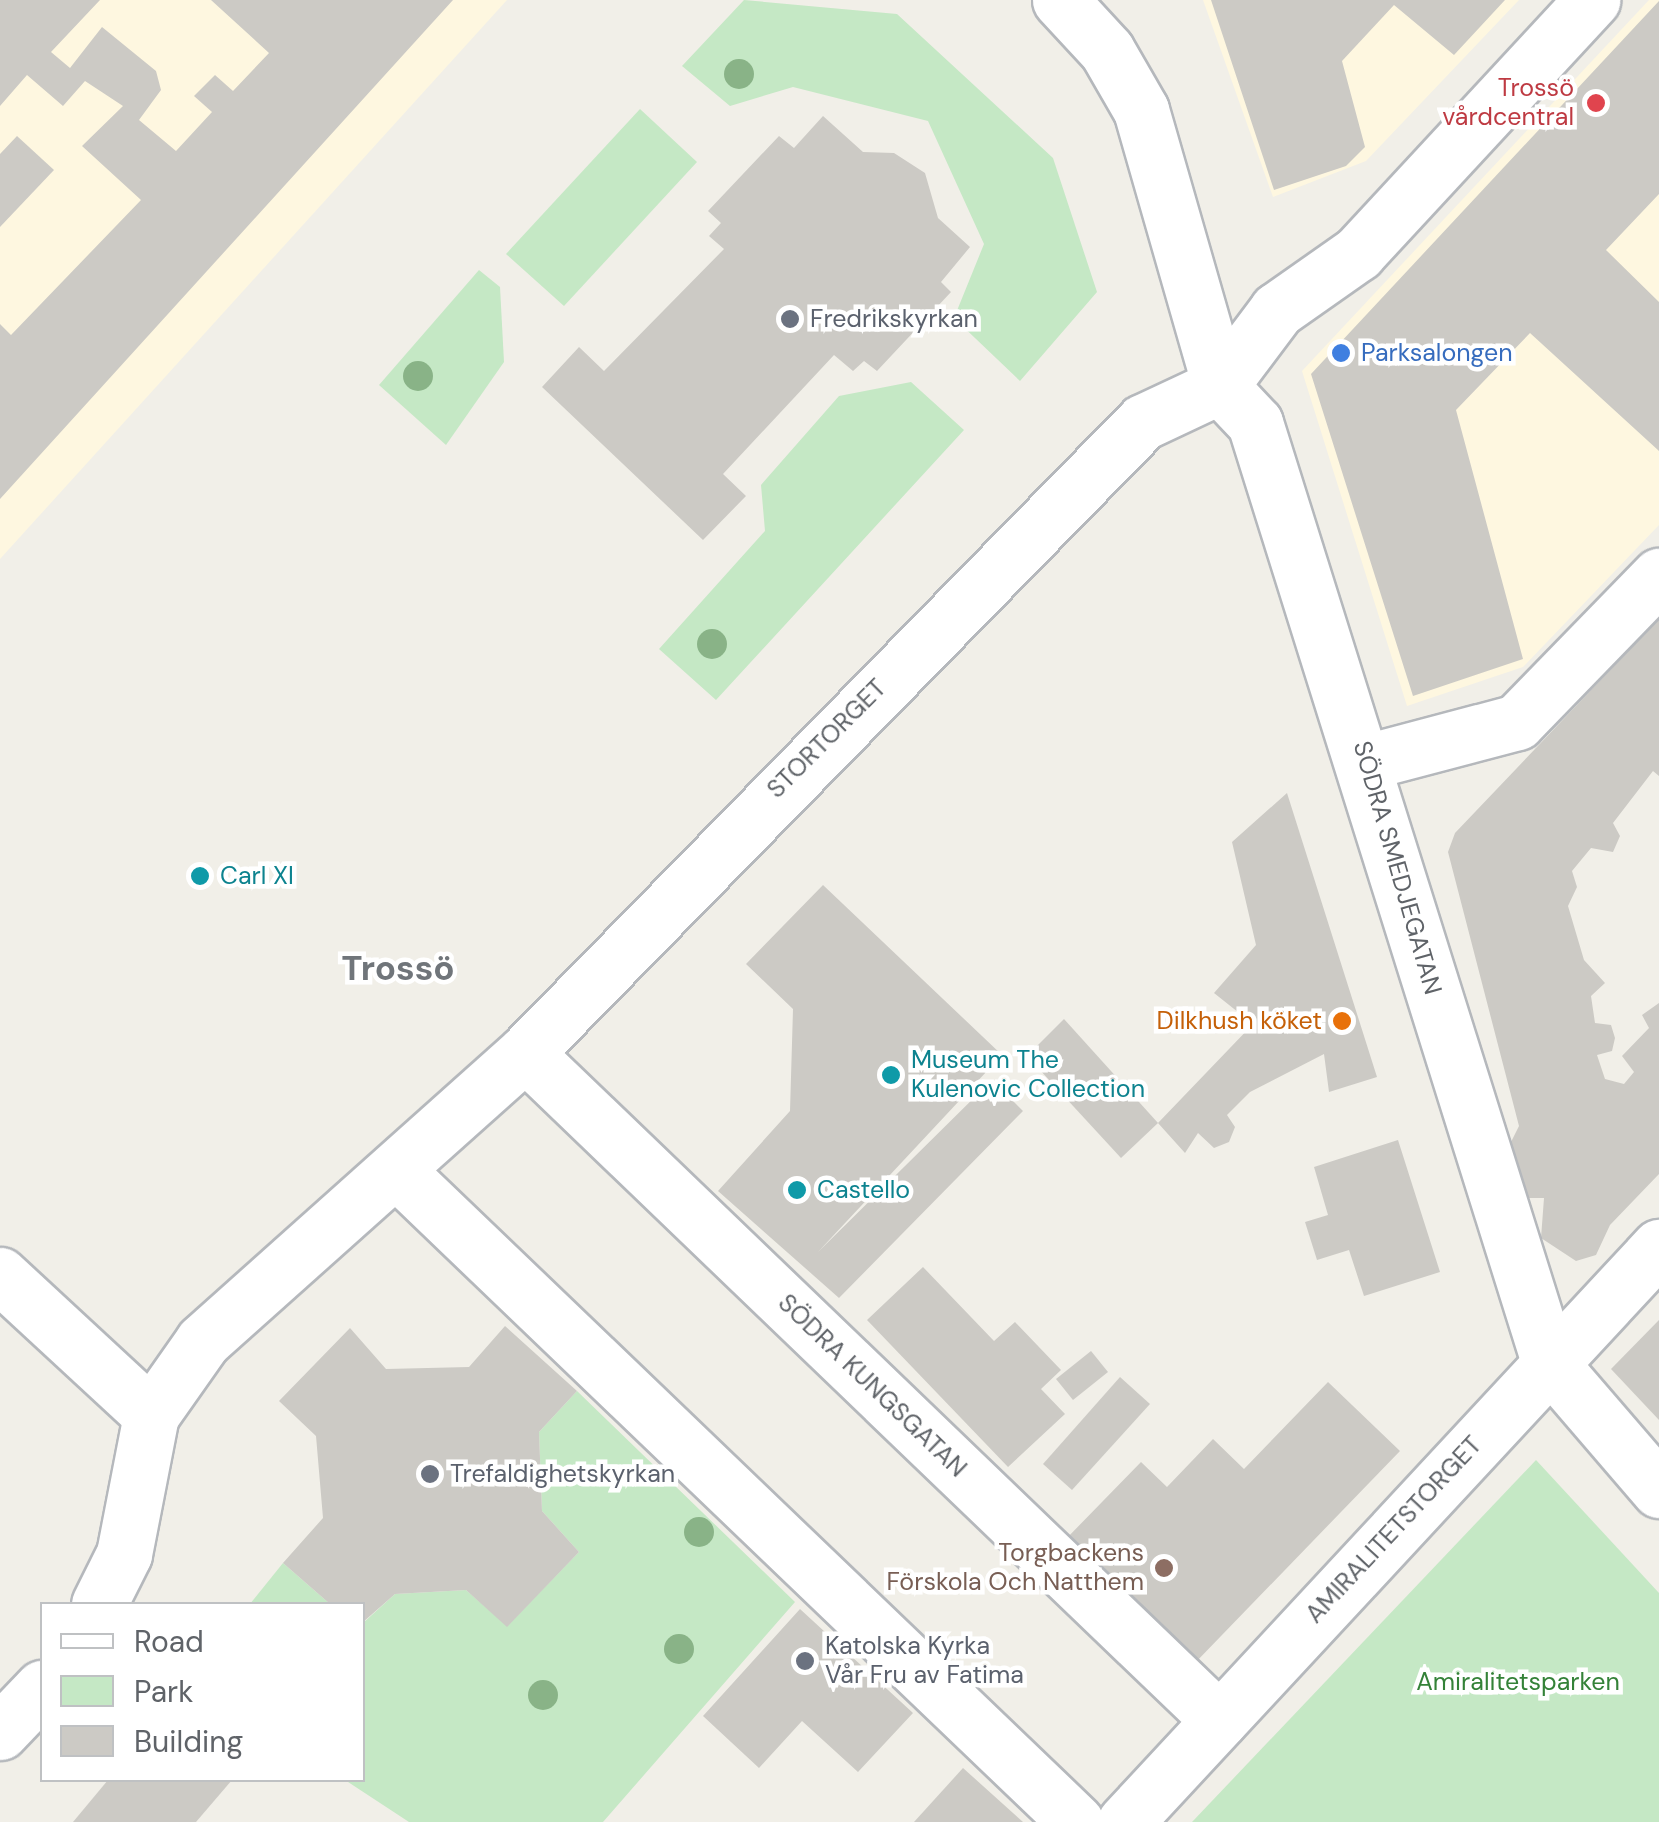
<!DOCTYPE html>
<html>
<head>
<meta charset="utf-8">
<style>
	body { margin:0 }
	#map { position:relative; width:1659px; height:1822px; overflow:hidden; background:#f1efe8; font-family:"DM Sans",sans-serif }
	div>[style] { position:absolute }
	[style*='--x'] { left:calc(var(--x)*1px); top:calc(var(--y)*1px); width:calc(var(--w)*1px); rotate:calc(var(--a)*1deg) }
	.commercial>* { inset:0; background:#fef7e0 }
	.green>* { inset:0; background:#c5e8c5 }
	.building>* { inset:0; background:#cccac5 }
	.roads { filter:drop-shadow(2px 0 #b5b8bc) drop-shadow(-2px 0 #b5b8bc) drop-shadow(0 2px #b5b8bc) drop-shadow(0 -2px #b5b8bc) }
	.street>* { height:55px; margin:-27.5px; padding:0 27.5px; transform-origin:27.5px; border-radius:27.5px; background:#fff }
	.trees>* { width:30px; height:30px; margin:-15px; border-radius:50%; background:#89b387 }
	.dots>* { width:28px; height:28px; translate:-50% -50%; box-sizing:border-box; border:5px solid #fff; border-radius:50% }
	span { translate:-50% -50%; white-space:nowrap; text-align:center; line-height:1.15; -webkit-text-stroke:9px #fff; paint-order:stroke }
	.health-label { font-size:25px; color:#be3a42 }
	.right { translate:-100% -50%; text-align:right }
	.worship-label { font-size:25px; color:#5b616d }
	.left { translate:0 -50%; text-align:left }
	.shop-label { font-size:25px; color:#366cbe }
	.street-label { font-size:25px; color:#5f6368 }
	.culture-label { font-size:25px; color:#0d838f }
	.food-label { font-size:25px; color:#c56008 }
	.education-label { font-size:25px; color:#785e54 }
	.park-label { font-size:25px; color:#348238 }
	.district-label { font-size:35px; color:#70757a; font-weight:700 }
	.legend { position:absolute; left:40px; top:1602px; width:325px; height:180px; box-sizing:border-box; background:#fff; border:2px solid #bfc1c3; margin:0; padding:12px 18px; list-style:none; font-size:30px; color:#5f6368 }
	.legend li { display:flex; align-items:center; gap:20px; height:50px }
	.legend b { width:50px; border:2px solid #bfc1c3 }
</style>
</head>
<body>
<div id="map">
	<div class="commercial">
		<i style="clip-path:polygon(0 0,507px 0,0 559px)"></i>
		<i style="clip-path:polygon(1203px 0,1519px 0,1366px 161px,1273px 197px)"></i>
		<i style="clip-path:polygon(1649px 0,1659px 0,1659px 525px,1523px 667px,1407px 706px,1302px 371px)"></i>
	</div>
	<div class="green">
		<i style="clip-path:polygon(744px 0,897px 14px,1053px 158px,1097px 292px,1020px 381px,954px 318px,984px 244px,928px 121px,793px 87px,730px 106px,682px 66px)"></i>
		<i style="clip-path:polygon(640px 109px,697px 162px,564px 306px,506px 254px)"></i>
		<i style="clip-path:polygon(479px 270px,500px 287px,504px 362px,446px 445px,379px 385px)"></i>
		<i style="clip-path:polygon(911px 382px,964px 430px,716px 700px,659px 649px,765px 531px,761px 485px,839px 396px)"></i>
		<i style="clip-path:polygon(577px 1391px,795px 1602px,603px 1822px,409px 1822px,345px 1780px,362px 1780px,363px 1623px,395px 1594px,466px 1590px,507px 1626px,579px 1552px,542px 1511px,539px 1432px)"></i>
		<i style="clip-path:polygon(1536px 1460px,1659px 1593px,1659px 1822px,1192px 1822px)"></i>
		<i style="clip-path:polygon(283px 1563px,330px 1604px,250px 1604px)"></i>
	</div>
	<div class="building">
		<i style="clip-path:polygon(0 0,100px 0,51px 52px,70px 68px,102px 27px,156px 71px,161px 90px,139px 120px,176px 151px,212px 112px,194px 96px,215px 75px,233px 91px,269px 53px,211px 0,453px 0,0 499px,0 324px,11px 335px,141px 200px,82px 146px,123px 106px,85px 81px,63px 106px,27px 75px,0 106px)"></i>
		<i style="clip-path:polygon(1211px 0,1505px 0,1454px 55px,1394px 5px,1342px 61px,1365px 147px,1346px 166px,1274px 190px)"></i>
		<i style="clip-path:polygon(1659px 1px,1659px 194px,1606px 250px,1659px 302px,1659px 451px,1530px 333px,1456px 410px,1523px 659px,1413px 696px,1311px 374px)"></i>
		<i style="clip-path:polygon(823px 116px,863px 152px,894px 153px,925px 173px,938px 218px,970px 247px,941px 282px,951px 292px,877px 371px,864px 361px,853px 371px,834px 355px,723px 474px,746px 496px,703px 540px,542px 387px,579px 347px,604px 371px,724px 249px,709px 236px,721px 223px,708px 211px,779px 136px,794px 148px)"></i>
		<i style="clip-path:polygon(17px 136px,54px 170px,0 227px,0 154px)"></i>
		<i style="clip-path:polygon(1659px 619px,1659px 776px,1653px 771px,1613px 823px,1620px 836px,1613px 852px,1591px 848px,1572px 871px,1577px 887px,1568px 906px,1584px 960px,1605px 983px,1591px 996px,1595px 1023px,1611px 1025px,1615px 1038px,1612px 1051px,1597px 1055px,1605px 1079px,1624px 1084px,1634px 1072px,1622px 1056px,1649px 1028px,1642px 1015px,1659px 1003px,1659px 1174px,1610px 1225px,1596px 1255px,1576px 1261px,1541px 1238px,1544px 1198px,1528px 1198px,1511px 1142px,1519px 1126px,1448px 852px,1455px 833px)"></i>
		<i style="clip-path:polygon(1287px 793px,1377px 1077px,1329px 1092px,1324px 1054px,1250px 1092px,1227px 1115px,1235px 1127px,1229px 1142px,1214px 1148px,1198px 1133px,1185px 1153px,1158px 1123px,1253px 1024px,1214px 993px,1256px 945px,1232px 842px)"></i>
		<i style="clip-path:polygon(823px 885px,1002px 1055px,818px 1252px,992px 1080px,1023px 1111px,839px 1298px,718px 1191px,790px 1111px,793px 1009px,746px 964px)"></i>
		<i style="clip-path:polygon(1064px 1019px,1158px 1123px,1121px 1158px,1027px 1056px)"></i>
		<i style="clip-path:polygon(1398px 1140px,1440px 1272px,1364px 1296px,1349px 1250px,1317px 1260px,1305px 1222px,1328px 1215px,1314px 1167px)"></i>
		<i style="clip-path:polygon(923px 1267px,994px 1341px,1015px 1322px,1061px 1370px,1041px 1389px,1065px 1414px,1008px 1467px,867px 1320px)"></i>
		<i style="clip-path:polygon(1659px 1320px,1659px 1420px,1611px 1369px)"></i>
		<i style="clip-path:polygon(505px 1326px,577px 1391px,539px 1432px,542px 1511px,579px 1552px,507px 1627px,466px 1590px,395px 1594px,362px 1623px,362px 1604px,330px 1604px,283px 1563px,323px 1518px,316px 1436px,279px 1401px,350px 1328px,386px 1369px,469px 1367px)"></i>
		<i style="clip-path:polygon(1091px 1351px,1108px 1372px,1073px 1400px,1056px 1379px)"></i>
		<i style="clip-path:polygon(1120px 1377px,1150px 1404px,1072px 1490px,1043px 1464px)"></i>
		<i style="clip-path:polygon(1328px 1382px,1400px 1451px,1193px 1665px,1064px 1541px,1141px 1462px,1167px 1487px,1213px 1439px,1244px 1469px)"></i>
		<i style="clip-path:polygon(800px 1609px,913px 1713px,858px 1772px,802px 1721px,759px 1768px,703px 1716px)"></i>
		<i style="clip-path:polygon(963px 1768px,1023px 1822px,914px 1822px)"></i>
		<i style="clip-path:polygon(108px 1780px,232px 1780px,196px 1822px,73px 1822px)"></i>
	</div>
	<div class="roads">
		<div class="street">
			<i style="--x:1060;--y:0;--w:69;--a:47.3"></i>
			<i style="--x:1107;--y:51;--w:68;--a:60"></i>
			<i style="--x:1141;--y:110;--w:287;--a:74"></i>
			<i style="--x:1220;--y:386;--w:51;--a:46.6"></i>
			<i style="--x:1255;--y:423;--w:984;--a:72.61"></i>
			<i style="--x:1549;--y:1362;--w:169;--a:49.3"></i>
			<i style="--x:1366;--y:762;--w:156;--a:-14.8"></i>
			<i style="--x:1517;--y:722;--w:204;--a:-45.8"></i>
			<i style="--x:525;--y:1053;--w:963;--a:43.86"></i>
			<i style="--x:396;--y:1170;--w:942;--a:43.8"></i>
			<i style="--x:0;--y:1275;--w:206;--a:42.8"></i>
			<i style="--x:99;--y:1604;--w:56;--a:-63.4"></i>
			<i style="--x:124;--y:1554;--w:142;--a:-79"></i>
			<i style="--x:151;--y:1415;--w:90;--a:-54.9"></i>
			<i style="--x:203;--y:1341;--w:432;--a:-41.8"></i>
			<i style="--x:525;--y:1053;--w:883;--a:-45.6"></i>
			<i style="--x:1143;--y:422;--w:85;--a:-25.1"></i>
			<i style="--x:1220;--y:386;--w:95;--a:-53.1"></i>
			<i style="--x:1277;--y:310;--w:99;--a:-35.1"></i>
			<i style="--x:1358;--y:253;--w:345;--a:-47.2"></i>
			<i style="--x:0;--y:1732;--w:61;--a:-46.3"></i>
			<i style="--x:1125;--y:1822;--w:785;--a:-47.12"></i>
		</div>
	</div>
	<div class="trees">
		<i style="left:739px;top:74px"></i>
		<i style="left:418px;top:376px"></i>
		<i style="left:712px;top:644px"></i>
		<i style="left:699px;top:1532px"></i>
		<i style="left:679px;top:1649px"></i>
		<i style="left:543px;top:1695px"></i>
	</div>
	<div class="dots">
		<i style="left:1596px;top:103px;background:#e0444e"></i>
		<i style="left:790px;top:319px;background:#6b7280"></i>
		<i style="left:1341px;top:353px;background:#3f7fe0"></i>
		<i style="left:200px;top:876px;background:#0f9aa8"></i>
		<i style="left:1342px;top:1021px;background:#e8710a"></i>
		<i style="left:891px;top:1075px;background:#0f9aa8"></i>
		<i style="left:797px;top:1190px;background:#0f9aa8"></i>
		<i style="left:430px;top:1474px;background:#6b7280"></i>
		<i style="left:1164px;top:1568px;background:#8d6e63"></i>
		<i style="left:805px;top:1661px;background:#6b7280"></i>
	</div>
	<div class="health-label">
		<span class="right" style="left:1574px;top:103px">Trossö<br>vårdcentral</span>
	</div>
	<div class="worship-label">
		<span class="left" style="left:810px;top:319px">Fredrikskyrkan</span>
		<span class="left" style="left:450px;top:1474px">Trefaldighetskyrkan</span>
		<span class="left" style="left:825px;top:1661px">Katolska Kyrka<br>Vår Fru av Fatima</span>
	</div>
	<div class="shop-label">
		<span class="left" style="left:1361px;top:353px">Parksalongen</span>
	</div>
	<div class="street-label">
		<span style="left:827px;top:739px;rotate:-45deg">STORTORGET</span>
		<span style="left:1397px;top:868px;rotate:74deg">SÖDRA SMEDJEGATAN</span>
		<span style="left:872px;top:1386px;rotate:44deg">SÖDRA KUNGSGATAN</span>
		<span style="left:1394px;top:1530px;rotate:-47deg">AMIRALITETSTORGET</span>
	</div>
	<div class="culture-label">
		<span class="left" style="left:220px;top:876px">Carl XI</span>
		<span class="left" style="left:911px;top:1075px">Museum The<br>Kulenovic Collection</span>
		<span class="left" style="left:817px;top:1190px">Castello</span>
	</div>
	<div class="food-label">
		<span class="right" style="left:1322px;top:1021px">Dilkhush köket</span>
	</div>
	<div class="education-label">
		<span class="right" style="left:1144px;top:1568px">Torgbackens<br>Förskola Och Natthem</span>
	</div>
	<div class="park-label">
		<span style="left:1518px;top:1682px">Amiralitetsparken</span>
	</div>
	<div class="district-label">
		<span style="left:398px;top:968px">Trossö</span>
	</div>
	<ul class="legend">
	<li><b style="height:12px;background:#fff"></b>Road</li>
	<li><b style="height:28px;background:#c5e8c5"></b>Park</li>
	<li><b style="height:28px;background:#cccac5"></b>Building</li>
	</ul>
</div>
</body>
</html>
